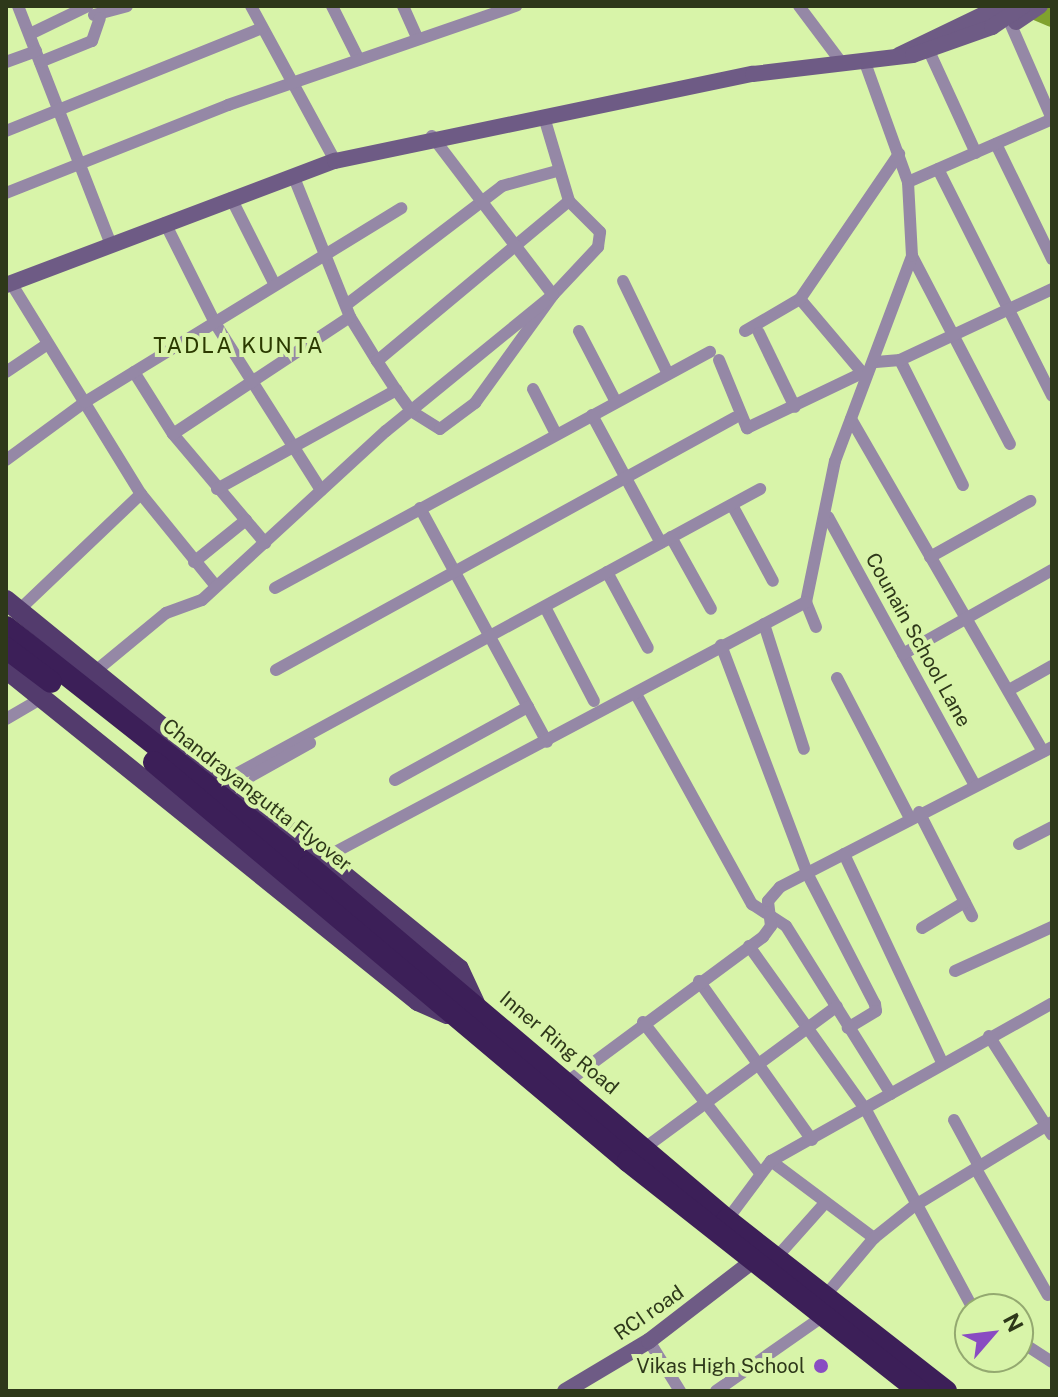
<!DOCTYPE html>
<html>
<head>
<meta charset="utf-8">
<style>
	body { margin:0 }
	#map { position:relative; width:1058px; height:1397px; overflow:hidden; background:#d8f4a9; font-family:"Public Sans",sans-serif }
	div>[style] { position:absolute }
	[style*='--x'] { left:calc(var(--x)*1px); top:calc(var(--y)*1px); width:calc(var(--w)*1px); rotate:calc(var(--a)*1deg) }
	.river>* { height:22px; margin:-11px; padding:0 11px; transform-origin:11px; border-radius:11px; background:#80a22e }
	.street>* { height:12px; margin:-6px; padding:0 6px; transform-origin:6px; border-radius:6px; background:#9588a6 }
	.secondary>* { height:16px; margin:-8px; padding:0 8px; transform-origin:8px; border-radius:8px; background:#6e5b85 }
	.primary>* { height:20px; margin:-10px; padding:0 10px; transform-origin:10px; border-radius:10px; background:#533b6d }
	.highway>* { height:22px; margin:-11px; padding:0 11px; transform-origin:11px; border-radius:11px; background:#3c1f58 }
	.dots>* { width:22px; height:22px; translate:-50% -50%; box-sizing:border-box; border:4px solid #d8f4a9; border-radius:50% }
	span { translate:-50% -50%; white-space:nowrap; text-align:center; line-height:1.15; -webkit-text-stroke:8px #d8f4a9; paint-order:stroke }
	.street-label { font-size:20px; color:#2e381a }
	.poi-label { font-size:20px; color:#2e381a }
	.right { translate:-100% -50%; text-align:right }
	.neighbourhood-label { font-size:22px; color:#2b3a00; letter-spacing:2px }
	.frame { position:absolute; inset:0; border:8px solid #2e381a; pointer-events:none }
	.north { position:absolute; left:954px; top:1293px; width:80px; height:80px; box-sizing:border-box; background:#d8f4a9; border:2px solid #94a970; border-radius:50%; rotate:62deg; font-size:22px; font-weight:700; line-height:32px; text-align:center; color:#2e381a }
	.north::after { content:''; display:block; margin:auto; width:28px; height:36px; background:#894cc2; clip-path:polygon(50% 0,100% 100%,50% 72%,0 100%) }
</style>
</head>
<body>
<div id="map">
	<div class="river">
		<i style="--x:1029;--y:6;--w:25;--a:23"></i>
	</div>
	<div class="street">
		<i style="--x:18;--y:6;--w:253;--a:68.7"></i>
		<i style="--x:251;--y:6;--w:176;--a:61.5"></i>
		<i style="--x:332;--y:6;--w:60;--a:63.4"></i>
		<i style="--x:403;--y:6;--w:34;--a:66"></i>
		<i style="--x:799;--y:6;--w:70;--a:53.1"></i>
		<i style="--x:94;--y:15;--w:34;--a:-15"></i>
		<i style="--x:1011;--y:25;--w:103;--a:66.4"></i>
		<i style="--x:30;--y:34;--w:64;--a:-25.8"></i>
		<i style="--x:929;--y:51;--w:112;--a:65.3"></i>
		<i style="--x:6;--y:62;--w:32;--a:-20"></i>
		<i style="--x:40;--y:62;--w:56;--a:-22"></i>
		<i style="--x:92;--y:41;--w:24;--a:-71"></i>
		<i style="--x:544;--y:117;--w:88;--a:73.4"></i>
		<i style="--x:6;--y:131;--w:276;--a:-21.9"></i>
		<i style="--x:996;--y:144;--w:128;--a:64"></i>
		<i style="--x:938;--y:169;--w:254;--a:63.3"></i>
		<i style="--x:293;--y:175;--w:153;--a:68.1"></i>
		<i style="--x:350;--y:317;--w:52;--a:58.5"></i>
		<i style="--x:377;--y:361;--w:35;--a:57"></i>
		<i style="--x:396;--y:390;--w:26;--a:54"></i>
		<i style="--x:411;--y:411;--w:34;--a:32"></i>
		<i style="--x:440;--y:429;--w:44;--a:-36.6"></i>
		<i style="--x:475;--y:403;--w:133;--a:-54.2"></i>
		<i style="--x:553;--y:295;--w:66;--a:-46.8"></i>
		<i style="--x:598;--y:247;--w:15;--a:-82"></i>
		<i style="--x:600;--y:232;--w:44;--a:-135"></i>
		<i style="--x:569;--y:201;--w:250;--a:140.2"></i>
		<i style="--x:908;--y:182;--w:157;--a:-23.6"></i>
		<i style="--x:6;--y:193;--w:239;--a:-21.6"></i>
		<i style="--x:228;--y:105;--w:305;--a:-19"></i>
		<i style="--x:231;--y:198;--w:97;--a:63.2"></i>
		<i style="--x:165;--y:223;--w:112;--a:63.4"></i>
		<i style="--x:215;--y:323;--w:198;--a:57.6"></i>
		<i style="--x:912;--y:256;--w:212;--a:62.5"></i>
		<i style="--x:623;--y:281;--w:103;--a:64.2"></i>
		<i style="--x:11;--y:283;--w:248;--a:58.4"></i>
		<i style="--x:141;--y:494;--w:117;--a:50.9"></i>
		<i style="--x:800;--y:299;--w:101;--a:49.8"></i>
		<i style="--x:346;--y:305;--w:196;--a:-37.3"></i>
		<i style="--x:502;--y:186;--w:57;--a:-15.3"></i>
		<i style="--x:579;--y:331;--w:80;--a:62.5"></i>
		<i style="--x:745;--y:331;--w:64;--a:-30.2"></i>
		<i style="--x:800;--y:299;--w:176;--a:-55.7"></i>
		<i style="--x:759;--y:333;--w:82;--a:64.1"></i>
		<i style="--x:719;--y:360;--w:74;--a:67.6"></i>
		<i style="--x:747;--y:428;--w:125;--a:-25.5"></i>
		<i style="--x:900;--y:360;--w:140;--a:63.3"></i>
		<i style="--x:876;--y:362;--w:24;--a:-5"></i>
		<i style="--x:900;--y:360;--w:168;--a:-25"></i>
		<i style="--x:6;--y:372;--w:48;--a:-34"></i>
		<i style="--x:134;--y:372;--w:73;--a:57.8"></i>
		<i style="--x:173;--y:434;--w:143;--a:49.8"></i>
		<i style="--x:533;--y:389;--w:51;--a:62.9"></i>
		<i style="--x:592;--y:415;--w:145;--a:61.7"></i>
		<i style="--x:851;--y:419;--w:384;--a:60"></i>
		<i style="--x:173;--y:434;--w:212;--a:-33.5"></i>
		<i style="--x:6;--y:460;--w:98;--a:-36.3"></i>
		<i style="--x:85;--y:402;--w:371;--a:-31.5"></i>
		<i style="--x:217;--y:489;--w:205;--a:-28.9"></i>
		<i style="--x:732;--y:505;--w:86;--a:61.7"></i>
		<i style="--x:420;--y:508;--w:266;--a:61.5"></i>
		<i style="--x:828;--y:517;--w:302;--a:61.3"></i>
		<i style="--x:671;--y:537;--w:82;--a:60.9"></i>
		<i style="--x:930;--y:557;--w:115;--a:-29.2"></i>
		<i style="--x:194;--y:562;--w:67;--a:-38.9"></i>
		<i style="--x:607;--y:572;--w:86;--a:61.7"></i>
		<i style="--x:275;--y:588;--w:495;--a:-28.5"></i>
		<i style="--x:545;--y:607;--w:106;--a:62.5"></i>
		<i style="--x:18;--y:611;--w:170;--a:-43.6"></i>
		<i style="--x:764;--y:624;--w:131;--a:72.3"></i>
		<i style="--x:816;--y:627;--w:27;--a:-112"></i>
		<i style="--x:806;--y:602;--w:144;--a:-78.4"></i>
		<i style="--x:835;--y:461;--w:219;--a:-69.4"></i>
		<i style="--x:912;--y:256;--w:74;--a:-93.1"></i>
		<i style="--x:908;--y:182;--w:130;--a:-109.8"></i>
		<i style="--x:721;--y:645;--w:244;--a:69.3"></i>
		<i style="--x:807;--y:873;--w:148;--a:62.6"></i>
		<i style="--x:875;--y:1004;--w:7;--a:82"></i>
		<i style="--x:876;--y:1011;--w:33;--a:149"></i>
		<i style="--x:903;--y:654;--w:171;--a:-29.4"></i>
		<i style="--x:276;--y:670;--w:523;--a:-28.82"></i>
		<i style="--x:92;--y:674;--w:96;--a:-39.5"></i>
		<i style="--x:166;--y:613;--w:38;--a:-20"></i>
		<i style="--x:202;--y:600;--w:250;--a:-42.6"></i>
		<i style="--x:386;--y:431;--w:215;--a:-39.2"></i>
		<i style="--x:553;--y:295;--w:200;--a:-127.3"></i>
		<i style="--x:837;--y:678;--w:158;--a:62.5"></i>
		<i style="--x:1009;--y:690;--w:49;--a:-29.2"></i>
		<i style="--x:637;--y:696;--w:238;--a:61.1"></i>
		<i style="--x:752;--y:904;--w:40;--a:32.9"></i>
		<i style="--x:786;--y:926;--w:198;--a:58"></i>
		<i style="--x:6;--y:719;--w:42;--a:-30.3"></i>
		<i style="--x:227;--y:779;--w:607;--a:-28.55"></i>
		<i style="--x:395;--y:780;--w:152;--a:-28.8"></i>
		<i style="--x:235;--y:785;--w:86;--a:-29.2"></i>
		<i style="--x:919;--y:812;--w:117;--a:63"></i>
		<i style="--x:1019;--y:844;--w:37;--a:-27"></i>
		<i style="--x:844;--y:854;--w:232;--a:64.8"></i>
		<i style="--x:324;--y:858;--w:546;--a:-27.97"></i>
		<i style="--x:922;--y:928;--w:50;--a:-31.2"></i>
		<i style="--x:749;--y:946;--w:201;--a:54.5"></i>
		<i style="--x:866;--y:1110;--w:226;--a:61.7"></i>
		<i style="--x:955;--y:971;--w:107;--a:-24.4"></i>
		<i style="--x:699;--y:981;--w:195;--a:54.6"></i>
		<i style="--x:643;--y:1022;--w:192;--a:52.2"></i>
		<i style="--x:989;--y:1036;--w:117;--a:57.5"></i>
		<i style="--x:563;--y:1085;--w:249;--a:-36.5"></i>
		<i style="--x:763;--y:937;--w:14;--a:-54"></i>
		<i style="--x:771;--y:926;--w:25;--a:-97"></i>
		<i style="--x:768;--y:901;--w:18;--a:-49"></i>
		<i style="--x:780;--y:887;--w:306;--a:-27.2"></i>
		<i style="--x:954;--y:1120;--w:52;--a:61.5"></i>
		<i style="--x:646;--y:1147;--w:237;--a:-36.4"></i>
		<i style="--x:771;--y:1161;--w:129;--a:36.8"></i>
		<i style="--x:976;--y:1169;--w:145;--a:60.3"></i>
		<i style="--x:727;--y:1220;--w:74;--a:-53.3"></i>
		<i style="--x:771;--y:1161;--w:322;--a:-29.3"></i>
		<i style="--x:776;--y:1258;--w:74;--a:-48.3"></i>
		<i style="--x:825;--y:1296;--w:76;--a:-49.8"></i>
		<i style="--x:874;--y:1238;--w:51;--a:-38.7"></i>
		<i style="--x:914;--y:1206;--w:162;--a:-31.3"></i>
		<i style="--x:1018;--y:1340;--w:40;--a:32.9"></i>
		<i style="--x:649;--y:1341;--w:59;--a:58.2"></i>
		<i style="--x:716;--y:1391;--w:129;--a:-34.9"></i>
	</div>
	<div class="secondary">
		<i style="--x:1016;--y:22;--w:29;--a:-34"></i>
		<i style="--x:899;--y:55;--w:113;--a:-25.7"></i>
		<i style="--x:6;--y:285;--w:352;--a:-20.7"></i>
		<i style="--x:335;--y:161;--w:427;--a:-11.8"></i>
		<i style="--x:753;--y:74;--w:161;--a:-6.8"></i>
		<i style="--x:913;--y:55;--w:84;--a:-19.5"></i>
		<i style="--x:992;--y:27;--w:37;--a:-34"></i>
		<i style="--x:565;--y:1391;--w:98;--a:-30.8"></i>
		<i style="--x:649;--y:1341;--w:131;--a:-37.6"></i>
	</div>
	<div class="primary">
		<i style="--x:6;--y:600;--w:584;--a:39.17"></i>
		<i style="--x:459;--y:969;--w:38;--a:65"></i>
		<i style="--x:6;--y:669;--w:529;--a:38.86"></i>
		<i style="--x:418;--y:1001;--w:32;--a:24"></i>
	</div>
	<div class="highway">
		<i style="--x:6;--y:627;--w:386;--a:38.3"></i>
		<i style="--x:309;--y:866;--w:548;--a:40.26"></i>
		<i style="--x:727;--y:1220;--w:278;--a:38"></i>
		<i style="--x:6;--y:648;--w:56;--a:37.1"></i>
		<i style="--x:154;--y:762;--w:620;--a:40.09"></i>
		<i style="--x:628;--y:1161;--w:371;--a:38.3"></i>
	</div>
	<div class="dots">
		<i style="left:821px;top:1366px;background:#894cc2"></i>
	</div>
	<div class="street-label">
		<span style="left:918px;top:640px;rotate:61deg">Counain School Lane</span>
		<span style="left:257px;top:795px;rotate:38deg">Chandrayangutta Flyover</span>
		<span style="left:559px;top:1043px;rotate:40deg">Inner Ring Road</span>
		<span style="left:649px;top:1313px;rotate:-35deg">RCI road</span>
	</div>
	<div class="poi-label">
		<span class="right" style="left:805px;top:1366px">Vikas High School</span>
	</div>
	<div class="neighbourhood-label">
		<span style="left:239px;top:346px">TADLA KUNTA</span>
	</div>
	<div class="frame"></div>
	<div class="north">N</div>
</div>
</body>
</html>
